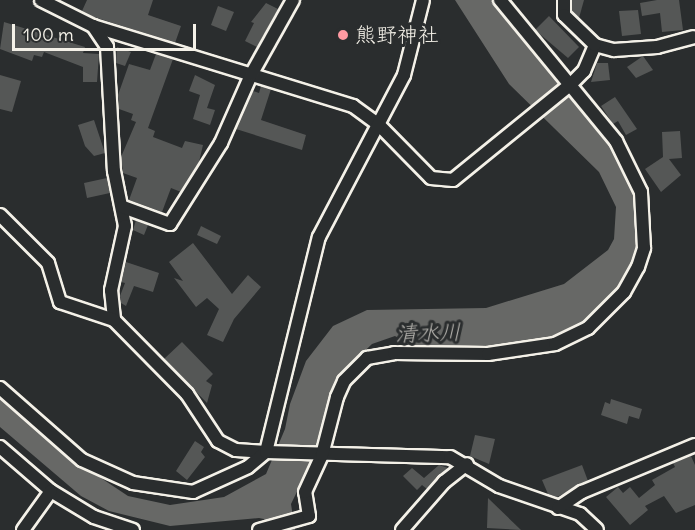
<!DOCTYPE html>
<html>
<head>
<meta charset="utf-8">
<style>
	body { margin:0 }
	#map { position:relative; width:695px; height:530px; overflow:hidden; background:#2a2d2e; font-family:Delius,"Klee One",sans-serif }
	div>[style] { position:absolute }
	[style*='--x'] { left:calc(var(--x)*1px); top:calc(var(--y)*1px); width:calc(var(--w)*1px); rotate:calc(var(--a)*1deg) }
	.water>* { inset:0; background:#676866 }
	.building>* { inset:0; background:#555756 }
	.roads { filter:drop-shadow(2px 0 #f4f1e8) drop-shadow(-2px 0 #f4f1e8) drop-shadow(0 2px #f4f1e8) drop-shadow(0 -2px #f4f1e8) }
	.street>* { height:12px; margin:-6px; padding:0 6px; transform-origin:6px; border-radius:6px; background:#2a2d2e }
	.dots>* { width:16px; height:16px; translate:-50% -50%; box-sizing:border-box; border:3px solid #2a2d2e; border-radius:50% }
	span { translate:-50% -50%; white-space:nowrap; text-align:center; line-height:1.15; -webkit-text-stroke:6px #2a2d2e; paint-order:stroke }
	.poi-label { font-size:21px; color:#f4f1e8 }
	.left { translate:0 -50%; text-align:left }
	.water-label { font-size:22px; color:#b5b3ae; font-style:italic }
	.scale { position:absolute; left:12px; top:24px; width:184px; height:27px; box-sizing:border-box; border:3px solid #f4f1e8; border-top:0; padding-left:8px; font-size:18px; line-height:21px; white-space:nowrap; color:#f4f1e8; -webkit-text-stroke:4px #2a2d2e; paint-order:stroke }
</style>
</head>
<body>
<div id="map">
	<div class="water">
		<i style="clip-path:polygon(455px 0,496px 0,620px 155px,639px 209px,641px 233px,628px 278px,612px 300px,593px 318px,545px 339px,486px 348px,410px 346px,395px 336px,372px 344px,347px 368px,324px 417px,310px 465px,291px 504px,295px 530px,270px 530px,264px 519px,259px 518px,170px 526px,109px 511px,81px 496px,0 427px,0 395px,62px 452px,128px 496px,170px 505px,224px 497px,266px 474px,285px 429px,290px 404px,306px 361px,333px 326px,367px 310px,486px 308px,564px 284px,608px 250px,614px 239px,616px 207px,599px 172px,509px 84px)"></i>
	</div>
	<div class="building">
		<i style="clip-path:polygon(87px 0,153px 0,148px 15px,181px 26px,175px 43px,91px 16px,82px 11px)"></i>
		<i style="clip-path:polygon(572px 0,584px 0,579px 18px,572px 12px)"></i>
		<i style="clip-path:polygon(657px 0,679px 0,683px 30px,662px 32px,660px 13px,642px 16px,640px 3px)"></i>
		<i style="clip-path:polygon(266px 3px,278px 9px,257px 47px,245px 41px,254px 23px,251px 22px)"></i>
		<i style="clip-path:polygon(218px 6px,234px 12px,226px 31px,211px 25px)"></i>
		<i style="clip-path:polygon(638px 10px,641px 34px,622px 36px,619px 11px)"></i>
		<i style="clip-path:polygon(549px 16px,579px 47px,568px 58px,535px 30px)"></i>
		<i style="clip-path:polygon(4px 22px,85px 47px,83px 53px,99px 54px,97px 82px,83px 82px,83px 67px,44px 52px,42px 57px,34px 55px,32px 61px,0 49px)"></i>
		<i style="clip-path:polygon(117px 47px,131px 52px,125px 66px,116px 63px)"></i>
		<i style="clip-path:polygon(156px 54px,173px 59px,148px 128px,155px 131px,153px 137px,182px 148px,185px 141px,203px 145px,199px 162px,181px 192px,171px 188px,162px 212px,129px 200px,137px 178px,123px 173px,121px 157px,136px 122px,131px 120px,133px 114px,119px 109px,118px 95px,129px 64px,150px 70px)"></i>
		<i style="clip-path:polygon(643px 56px,653px 70px,636px 78px,627px 67px)"></i>
		<i style="clip-path:polygon(597px 63px,608px 63px,610px 80px,591px 82px)"></i>
		<i style="clip-path:polygon(0 75px,21px 81px,12px 112px,0 109px)"></i>
		<i style="clip-path:polygon(195px 75px,215px 85px,207px 108px,215px 110px,210px 125px,193px 119px,200px 95px,189px 91px)"></i>
		<i style="clip-path:polygon(261px 86px,271px 89px,261px 120px,306px 135px,302px 150px,236px 129px,253px 91px,259px 93px)"></i>
		<i style="clip-path:polygon(615px 97px,637px 129px,626px 135px,618px 121px,613px 124px,601px 106px)"></i>
		<i style="clip-path:polygon(94px 120px,105px 153px,94px 156px,85px 146px,78px 125px)"></i>
		<i style="clip-path:polygon(680px 131px,682px 158px,669px 159px,681px 175px,661px 192px,645px 169px,663px 157px,662px 132px)"></i>
		<i style="clip-path:polygon(107px 178px,110px 193px,87px 198px,84px 183px)"></i>
		<i style="clip-path:polygon(136px 220px,148px 225px,144px 235px,133px 230px)"></i>
		<i style="clip-path:polygon(201px 226px,221px 236px,217px 244px,197px 235px)"></i>
		<i style="clip-path:polygon(193px 243px,232px 294px,248px 275px,261px 287px,234px 319px,223px 342px,207px 335px,219px 309px,207px 298px,196px 307px,174px 278px,183px 281px,169px 262px)"></i>
		<i style="clip-path:polygon(126px 262px,159px 273px,153px 292px,134px 286px,126px 306px,121px 303px,120px 296px,125px 283px,121px 282px)"></i>
		<i style="clip-path:polygon(182px 342px,213px 374px,206px 381px,212px 385px,207px 403px,164px 359px)"></i>
		<i style="clip-path:polygon(611px 399px,642px 409px,639px 419px,629px 416px,627px 424px,601px 415px,605px 402px,610px 404px)"></i>
		<i style="clip-path:polygon(475px 435px,495px 439px,489px 464px,470px 456px)"></i>
		<i style="clip-path:polygon(195px 441px,204px 447px,201px 452px,205px 457px,187px 480px,176px 471px)"></i>
		<i style="clip-path:polygon(691px 456px,695px 465px,695px 505px,676px 513px,664px 496px,645px 506px,648px 510px,630px 525px,606px 497px,618px 487px,623px 493px,630px 487px,639px 498px,655px 485px,652px 480px,675px 467px,673px 463px)"></i>
		<i style="clip-path:polygon(439px 465px,448px 468px,427px 489px,422px 485px,417px 490px,403px 476px,412px 468px,424px 478px)"></i>
		<i style="clip-path:polygon(582px 465px,588px 481px,557px 497px,548px 494px,542px 480px)"></i>
		<i style="clip-path:polygon(488px 498px,521px 530px,487px 528px)"></i>
	</div>
	<div class="roads">
		<div class="street">
			<i style="--x:41;--y:0;--w:58;--a:26.6"></i>
			<i style="--x:93;--y:26;--w:272;--a:17.1"></i>
			<i style="--x:353;--y:106;--w:32;--a:36"></i>
			<i style="--x:379;--y:125;--w:74;--a:45.5"></i>
			<i style="--x:431;--y:178;--w:22;--a:5"></i>
			<i style="--x:453;--y:180;--w:151;--a:-39.1"></i>
			<i style="--x:570;--y:85;--w:20;--a:-45"></i>
			<i style="--x:584;--y:71;--w:28;--a:-67"></i>
			<i style="--x:595;--y:45;--w:20;--a:15"></i>
			<i style="--x:614;--y:50;--w:43;--a:-4"></i>
			<i style="--x:657;--y:47;--w:38;--a:-15"></i>
			<i style="--x:564;--y:0;--w:15;--a:90"></i>
			<i style="--x:564;--y:15;--w:43;--a:44.1"></i>
			<i style="--x:93;--y:26;--w:25;--a:56"></i>
			<i style="--x:107;--y:47;--w:124;--a:86.8"></i>
			<i style="--x:114;--y:171;--w:56;--a:78.7"></i>
			<i style="--x:125;--y:226;--w:66;--a:102.3"></i>
			<i style="--x:111;--y:290;--w:30;--a:84"></i>
			<i style="--x:114;--y:320;--w:104;--a:45.4"></i>
			<i style="--x:187;--y:394;--w:56;--a:56.6"></i>
			<i style="--x:218;--y:441;--w:20;--a:27"></i>
			<i style="--x:236;--y:450;--w:30;--a:4"></i>
			<i style="--x:266;--y:452;--w:184;--a:1.6"></i>
			<i style="--x:450;--y:457;--w:57;--a:30.6"></i>
			<i style="--x:499;--y:486;--w:86;--a:19.1"></i>
			<i style="--x:580;--y:514;--w:23;--a:43"></i>
			<i style="--x:123;--y:207;--w:50;--a:19.9"></i>
			<i style="--x:170;--y:224;--w:96;--a:-57.8"></i>
			<i style="--x:221;--y:143;--w:74;--a:-66.2"></i>
			<i style="--x:251;--y:75;--w:86;--a:-60.8"></i>
			<i style="--x:0;--y:215;--w:68;--a:45"></i>
			<i style="--x:48;--y:263;--w:41;--a:72.9"></i>
			<i style="--x:60;--y:302;--w:57;--a:18.4"></i>
			<i style="--x:0;--y:388;--w:109;--a:41.3"></i>
			<i style="--x:82;--y:460;--w:56;--a:24.3"></i>
			<i style="--x:133;--y:483;--w:61;--a:8.5"></i>
			<i style="--x:193;--y:492;--w:60;--a:-24.4"></i>
			<i style="--x:248;--y:467;--w:23;--a:-40"></i>
			<i style="--x:266;--y:452;--w:221;--a:-76.2"></i>
			<i style="--x:319;--y:237;--w:183;--a:-62.3"></i>
			<i style="--x:404;--y:75;--w:77;--a:-75.8"></i>
			<i style="--x:0;--y:447;--w:67;--a:40.8"></i>
			<i style="--x:51;--y:491;--w:50;--a:31.2"></i>
			<i style="--x:94;--y:517;--w:41;--a:18.4"></i>
			<i style="--x:558;--y:508;--w:29;--a:-34"></i>
			<i style="--x:582;--y:492;--w:122;--a:-22.6"></i>
			<i style="--x:23;--y:530;--w:48;--a:-54.3"></i>
			<i style="--x:259;--y:530;--w:52;--a:-15.6"></i>
			<i style="--x:309;--y:516;--w:24;--a:-99"></i>
			<i style="--x:305;--y:492;--w:41;--a:-65.3"></i>
			<i style="--x:322;--y:455;--w:60;--a:-75.5"></i>
			<i style="--x:337;--y:397;--w:17;--a:-66"></i>
			<i style="--x:344;--y:381;--w:33;--a:-45"></i>
			<i style="--x:367;--y:358;--w:27;--a:-10"></i>
			<i style="--x:394;--y:353;--w:94;--a:0.6"></i>
			<i style="--x:488;--y:354;--w:68;--a:-8.5"></i>
			<i style="--x:555;--y:344;--w:37;--a:-26"></i>
			<i style="--x:588;--y:328;--w:51;--a:-45"></i>
			<i style="--x:624;--y:292;--w:29;--a:-61"></i>
			<i style="--x:638;--y:267;--w:20;--a:-72"></i>
			<i style="--x:644;--y:248;--w:56;--a:-93.1"></i>
			<i style="--x:641;--y:192;--w:57;--a:-116.1"></i>
			<i style="--x:616;--y:141;--w:183;--a:-129.4"></i>
			<i style="--x:402;--y:530;--w:64;--a:-48.8"></i>
			<i style="--x:444;--y:482;--w:29;--a:-38"></i>
		</div>
	</div>
	<div class="dots">
		<i style="left:343px;top:35px;background:#ff9aa2"></i>
	</div>
	<div class="poi-label">
		<span class="left" style="left:355px;top:35px">熊野神社</span>
	</div>
	<div class="water-label">
		<span style="left:428px;top:333px;rotate:-2deg">清水川</span>
	</div>
	<div class="scale">100 m</div>
</div>
</body>
</html>
